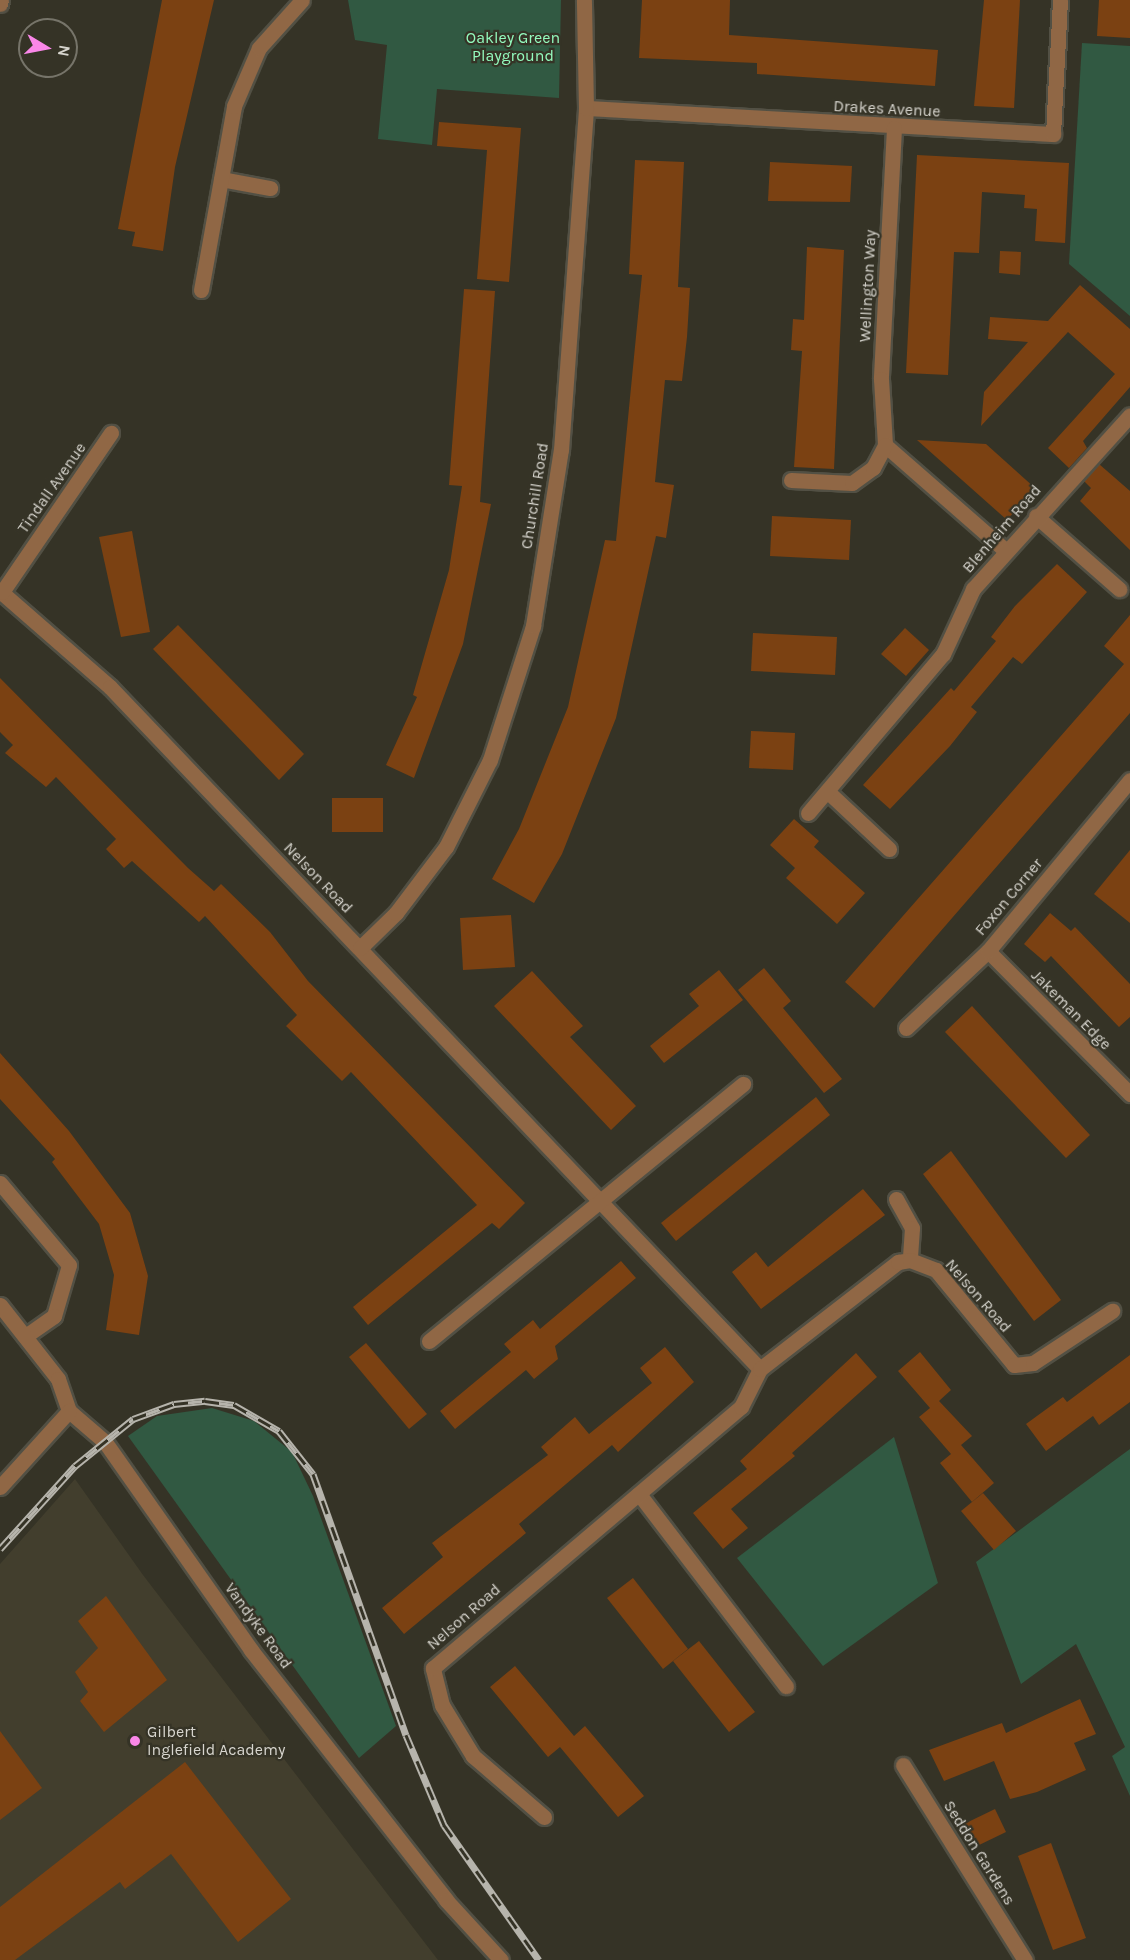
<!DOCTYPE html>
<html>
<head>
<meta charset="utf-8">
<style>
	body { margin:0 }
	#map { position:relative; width:1130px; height:1960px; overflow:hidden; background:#353326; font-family:Karla,sans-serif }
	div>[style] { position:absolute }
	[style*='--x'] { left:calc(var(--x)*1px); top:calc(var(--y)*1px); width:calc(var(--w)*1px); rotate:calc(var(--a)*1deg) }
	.built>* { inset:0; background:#423e2d }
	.green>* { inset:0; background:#315942 }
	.building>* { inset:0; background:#7b4112 }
	.roads { filter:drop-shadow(2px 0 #525044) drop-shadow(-2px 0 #525044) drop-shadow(0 2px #525044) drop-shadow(0 -2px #525044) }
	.minor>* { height:15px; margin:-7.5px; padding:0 7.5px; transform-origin:7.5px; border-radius:7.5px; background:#906745 }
	.rail>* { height:7px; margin-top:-3.5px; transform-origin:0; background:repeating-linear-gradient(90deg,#353326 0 14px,#b6b4ac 0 28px); box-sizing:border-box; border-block:2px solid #b6b4ac }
	.dots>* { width:16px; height:16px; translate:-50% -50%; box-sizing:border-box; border:3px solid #353326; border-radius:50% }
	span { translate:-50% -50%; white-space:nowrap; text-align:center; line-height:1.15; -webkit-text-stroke:4.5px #353326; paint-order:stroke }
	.park-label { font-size:16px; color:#93fabd }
	.street-label { font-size:16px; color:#d7d5ce }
	.poi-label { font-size:16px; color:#d7d5ce }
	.left { translate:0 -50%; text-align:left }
	.north { position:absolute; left:18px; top:18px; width:60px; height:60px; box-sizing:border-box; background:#353326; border:2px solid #767469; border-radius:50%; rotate:100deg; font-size:16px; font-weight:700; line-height:24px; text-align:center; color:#d7d5ce }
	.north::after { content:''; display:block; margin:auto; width:21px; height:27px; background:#fa87e8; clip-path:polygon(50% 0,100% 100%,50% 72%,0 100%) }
</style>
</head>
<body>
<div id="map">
	<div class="built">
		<i style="clip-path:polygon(75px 1479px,143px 1575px,438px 1960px,0 1960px,0 1564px)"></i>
	</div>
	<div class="green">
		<i style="clip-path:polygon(348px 0,561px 0,559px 98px,437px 89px,432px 145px,378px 139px,387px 45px,355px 40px)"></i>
		<i style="clip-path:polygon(1082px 43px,1130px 46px,1130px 316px,1069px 264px)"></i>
		<i style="clip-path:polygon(212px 1408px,254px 1421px,292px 1452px,313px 1496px,396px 1726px,359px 1758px,128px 1436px,157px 1416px)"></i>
		<i style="clip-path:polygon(894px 1437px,938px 1583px,823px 1666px,737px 1558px)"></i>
		<i style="clip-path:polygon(1130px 1449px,1130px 1796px,1112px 1756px,1125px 1747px,1076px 1644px,1021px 1684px,976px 1562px)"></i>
	</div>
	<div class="building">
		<i style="clip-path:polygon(162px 0,214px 0,175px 167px,163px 251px,132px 246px,135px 232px,118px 229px)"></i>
		<i style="clip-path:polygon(642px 0,730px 0,729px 35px,938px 50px,935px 86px,757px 74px,757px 63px,639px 58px)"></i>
		<i style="clip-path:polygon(984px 0,1020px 0,1014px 108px,974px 106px)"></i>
		<i style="clip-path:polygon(1099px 0,1130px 0,1130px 38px,1097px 36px)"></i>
		<i style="clip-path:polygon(439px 122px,521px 128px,509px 282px,477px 279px,487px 150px,437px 146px)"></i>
		<i style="clip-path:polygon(917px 155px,1069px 163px,1065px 243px,1035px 241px,1037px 209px,1024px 208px,1025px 195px,982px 192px,979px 253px,954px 252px,948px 375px,906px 373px)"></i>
		<i style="clip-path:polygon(635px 160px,684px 162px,678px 287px,690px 288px,687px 337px,682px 381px,665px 380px,655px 482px,674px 485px,666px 538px,656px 536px,616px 718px,562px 854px,534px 903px,492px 879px,519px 829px,568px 707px,605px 540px,616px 541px,642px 275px,629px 274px)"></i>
		<i style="clip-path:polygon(770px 162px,852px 166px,850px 202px,768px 201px)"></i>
		<i style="clip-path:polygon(807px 247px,844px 250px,834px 469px,794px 467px,802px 351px,791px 350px,793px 319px,804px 320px)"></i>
		<i style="clip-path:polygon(1000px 251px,1021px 252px,1020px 275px,999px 273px)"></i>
		<i style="clip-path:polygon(1080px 285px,1130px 329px,1130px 387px,1083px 441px,1087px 448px,1069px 468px,1048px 448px,1115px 374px,1068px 332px,981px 426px,984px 392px,1028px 342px,988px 339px,990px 317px,1048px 321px)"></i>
		<i style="clip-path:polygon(464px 289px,495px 291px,480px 502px,491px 504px,463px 644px,414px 778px,386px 765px,417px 697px,413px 695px,449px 570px,462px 486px,449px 485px)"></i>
		<i style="clip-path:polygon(917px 440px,986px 444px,1035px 488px,1007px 520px)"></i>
		<i style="clip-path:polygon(1099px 464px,1130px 491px,1130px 550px,1080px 501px,1091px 488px,1084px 481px)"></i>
		<i style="clip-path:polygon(772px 516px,851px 520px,849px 560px,770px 556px)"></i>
		<i style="clip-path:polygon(132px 531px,150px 632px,121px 637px,99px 537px)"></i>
		<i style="clip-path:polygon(1057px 564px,1087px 592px,1022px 664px,1013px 657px,971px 707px,977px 712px,950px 746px,890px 809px,863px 785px,951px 688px,954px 691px,996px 641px,991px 637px,1015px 606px)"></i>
		<i style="clip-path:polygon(1130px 615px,1130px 713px,874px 1008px,845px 982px,1124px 664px,1104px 646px)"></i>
		<i style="clip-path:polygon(178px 625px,304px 754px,279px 780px,153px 649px)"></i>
		<i style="clip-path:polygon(905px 628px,929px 650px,906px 676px,881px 654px)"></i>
		<i style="clip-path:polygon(753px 633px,837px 637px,835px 675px,751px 671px)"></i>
		<i style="clip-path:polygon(0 678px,188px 868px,214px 891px,221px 884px,270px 932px,308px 981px,525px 1203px,499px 1229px,492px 1223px,368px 1325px,353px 1307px,477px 1205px,351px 1072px,342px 1081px,286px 1026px,297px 1015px,205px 916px,199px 922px,132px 861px,124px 868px,106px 849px,116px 839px,56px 777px,46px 787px,5px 753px,13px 745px,0 732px)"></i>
		<i style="clip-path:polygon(751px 731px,795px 733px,793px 770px,749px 768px)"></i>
		<i style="clip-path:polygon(332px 798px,383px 798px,383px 832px,332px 832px)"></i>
		<i style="clip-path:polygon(794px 819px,819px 841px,814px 847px,865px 893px,837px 924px,786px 878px,795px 868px,770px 845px)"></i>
		<i style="clip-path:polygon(1130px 850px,1130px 923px,1094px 894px)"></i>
		<i style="clip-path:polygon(1050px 913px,1071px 931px,1075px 927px,1130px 984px,1130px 1017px,1119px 1027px,1051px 956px,1045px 962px,1024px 944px)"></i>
		<i style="clip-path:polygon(511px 915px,515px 967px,463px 970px,460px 918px)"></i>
		<i style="clip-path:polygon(764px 968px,791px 1001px,783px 1008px,842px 1079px,824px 1093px,738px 990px)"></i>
		<i style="clip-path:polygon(719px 970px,743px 1000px,664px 1063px,650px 1046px,699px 1006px,689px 994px)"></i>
		<i style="clip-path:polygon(532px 971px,583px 1026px,570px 1037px,636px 1106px,611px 1130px,494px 1006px)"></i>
		<i style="clip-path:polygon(972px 1006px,1090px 1135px,1066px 1158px,945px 1032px)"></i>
		<i style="clip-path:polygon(0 1053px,69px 1131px,130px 1213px,148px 1276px,139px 1335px,106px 1330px,114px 1275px,99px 1224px,52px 1162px,55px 1159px,0 1099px)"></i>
		<i style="clip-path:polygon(816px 1097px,830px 1115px,676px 1241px,661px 1223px)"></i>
		<i style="clip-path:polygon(951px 1151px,1061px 1300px,1034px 1321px,923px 1174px)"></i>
		<i style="clip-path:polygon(863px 1189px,885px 1215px,761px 1309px,732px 1272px,756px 1252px,768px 1267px)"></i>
		<i style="clip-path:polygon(621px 1261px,636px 1278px,555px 1346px,558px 1359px,534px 1379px,526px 1370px,455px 1429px,440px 1411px,511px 1352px,504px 1344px,533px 1320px,540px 1329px)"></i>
		<i style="clip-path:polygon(366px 1343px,427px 1414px,409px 1429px,349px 1357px)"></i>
		<i style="clip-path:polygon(665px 1347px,694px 1382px,618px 1452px,612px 1445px,519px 1524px,526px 1533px,404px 1634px,382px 1608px,443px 1557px,432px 1543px,548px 1455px,541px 1447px,575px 1417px,589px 1434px,652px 1383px,640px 1368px)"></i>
		<i style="clip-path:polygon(920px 1352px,951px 1390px,939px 1401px,972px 1436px,961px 1445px,994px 1483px,972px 1502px,940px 1463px,951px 1454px,919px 1417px,930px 1408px,898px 1371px)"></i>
		<i style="clip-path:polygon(856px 1353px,877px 1377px,792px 1453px,795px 1456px,731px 1509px,748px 1528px,723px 1549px,693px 1513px,747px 1469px,740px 1461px)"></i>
		<i style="clip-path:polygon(1130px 1355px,1130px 1402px,1099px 1425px,1093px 1416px,1046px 1451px,1026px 1424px,1063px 1397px,1067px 1402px)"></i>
		<i style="clip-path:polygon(983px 1493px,1016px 1531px,994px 1550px,961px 1511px)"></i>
		<i style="clip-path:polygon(633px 1578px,688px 1649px,663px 1669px,607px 1598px)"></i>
		<i style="clip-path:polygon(106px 1596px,167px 1680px,104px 1732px,80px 1701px,88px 1692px,75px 1672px,98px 1648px,78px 1621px)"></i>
		<i style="clip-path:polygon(699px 1641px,755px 1712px,729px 1732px,673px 1661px)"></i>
		<i style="clip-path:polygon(515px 1666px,574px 1736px,585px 1726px,644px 1796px,618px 1817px,560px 1747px,548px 1757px,490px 1687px)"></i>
		<i style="clip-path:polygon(1080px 1699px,1096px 1734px,1074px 1743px,1086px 1770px,1037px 1792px,1010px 1799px,994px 1761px,944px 1781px,929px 1750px,1002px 1723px,1006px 1733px)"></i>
		<i style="clip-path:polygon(0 1731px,42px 1788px,0 1820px)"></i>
		<i style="clip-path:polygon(185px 1762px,291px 1899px,238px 1942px,171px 1854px,125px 1889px,120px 1882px,15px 1960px,0 1960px,0 1907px)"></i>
		<i style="clip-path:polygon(995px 1809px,1006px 1832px,975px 1847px,964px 1824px)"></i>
		<i style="clip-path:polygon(1051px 1843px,1086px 1938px,1053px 1950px,1018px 1856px)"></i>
	</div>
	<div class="roads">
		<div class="minor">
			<i style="--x:0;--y:4;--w:4;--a:-76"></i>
			<i style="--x:586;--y:108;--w:468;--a:3.2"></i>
			<i style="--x:1053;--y:134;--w:134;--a:-87"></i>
			<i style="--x:894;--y:128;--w:251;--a:93"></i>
			<i style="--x:881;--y:379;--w:66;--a:86.5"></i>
			<i style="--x:885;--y:445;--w:161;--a:41.2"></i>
			<i style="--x:221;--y:179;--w:50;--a:10.4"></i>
			<i style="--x:201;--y:290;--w:187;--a:-79.8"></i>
			<i style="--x:234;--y:106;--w:63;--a:-66.7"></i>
			<i style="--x:259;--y:48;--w:64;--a:-48.1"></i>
			<i style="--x:791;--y:480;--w:61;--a:2.8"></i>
			<i style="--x:852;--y:483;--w:26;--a:-36"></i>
			<i style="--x:873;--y:468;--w:26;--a:-62"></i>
			<i style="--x:1036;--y:516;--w:111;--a:41.3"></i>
			<i style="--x:0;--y:591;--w:146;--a:41.1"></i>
			<i style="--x:110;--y:687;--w:942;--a:46.38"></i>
			<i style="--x:2;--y:592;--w:193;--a:-55.6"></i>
			<i style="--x:827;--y:791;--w:85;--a:43.1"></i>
			<i style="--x:808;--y:813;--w:209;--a:-49.7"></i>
			<i style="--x:943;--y:654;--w:72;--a:-65.2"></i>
			<i style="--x:973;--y:589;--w:234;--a:-47.9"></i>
			<i style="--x:360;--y:948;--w:50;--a:-44.2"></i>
			<i style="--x:396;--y:913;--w:83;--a:-52.9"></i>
			<i style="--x:446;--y:847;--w:97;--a:-63.2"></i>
			<i style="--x:490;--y:760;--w:141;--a:-72.2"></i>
			<i style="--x:533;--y:626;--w:178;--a:-81"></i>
			<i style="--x:561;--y:450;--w:343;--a:-85.8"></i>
			<i style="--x:586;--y:108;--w:108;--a:-91.1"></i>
			<i style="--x:988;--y:951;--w:202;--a:45.2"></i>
			<i style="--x:906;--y:1028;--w:112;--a:-43.2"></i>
			<i style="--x:988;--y:951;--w:222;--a:-50.3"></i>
			<i style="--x:0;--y:1183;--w:107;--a:49.9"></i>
			<i style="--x:69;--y:1265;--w:53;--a:106.4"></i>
			<i style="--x:54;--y:1316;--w:35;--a:145"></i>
			<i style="--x:896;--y:1199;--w:33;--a:61"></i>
			<i style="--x:912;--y:1228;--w:32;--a:94"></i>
			<i style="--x:0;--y:1305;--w:94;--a:51.9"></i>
			<i style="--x:58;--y:1379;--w:34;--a:71"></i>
			<i style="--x:69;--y:1411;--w:48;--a:40.7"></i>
			<i style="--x:105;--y:1442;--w:254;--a:54.9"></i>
			<i style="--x:251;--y:1650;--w:317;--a:52"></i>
			<i style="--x:446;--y:1900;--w:81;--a:47.5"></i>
			<i style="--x:429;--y:1341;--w:406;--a:-39.3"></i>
			<i style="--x:0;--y:1487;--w:103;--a:-47.8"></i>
			<i style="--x:639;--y:1494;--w:242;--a:52.6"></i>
			<i style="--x:903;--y:1765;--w:230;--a:58"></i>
			<i style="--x:544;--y:1817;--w:94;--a:-139.3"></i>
			<i style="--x:473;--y:1756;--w:60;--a:-121.3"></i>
			<i style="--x:442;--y:1705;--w:38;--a:-104"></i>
			<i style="--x:433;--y:1668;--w:404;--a:-40.3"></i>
			<i style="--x:741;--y:1407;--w:42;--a:-63.4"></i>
			<i style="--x:760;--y:1369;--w:175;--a:-37.8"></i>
			<i style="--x:898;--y:1262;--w:12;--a:-9"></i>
			<i style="--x:910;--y:1260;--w:28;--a:21"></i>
			<i style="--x:936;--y:1270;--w:123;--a:50.6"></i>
			<i style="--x:1014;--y:1365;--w:19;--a:-6"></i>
			<i style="--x:1033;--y:1363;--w:95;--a:-33.4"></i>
		</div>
	</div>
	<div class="rail">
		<i style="--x:0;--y:1549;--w:112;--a:-47.9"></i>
		<i style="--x:75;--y:1466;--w:75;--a:-39"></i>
		<i style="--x:133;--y:1419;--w:44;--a:-20.1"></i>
		<i style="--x:174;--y:1404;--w:31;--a:-6"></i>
		<i style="--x:205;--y:1401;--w:29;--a:8"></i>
		<i style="--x:234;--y:1405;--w:52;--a:30"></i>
		<i style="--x:279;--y:1431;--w:55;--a:51.7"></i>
		<i style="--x:313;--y:1474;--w:277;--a:70.4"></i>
		<i style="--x:406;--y:1735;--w:98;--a:67.1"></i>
		<i style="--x:444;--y:1825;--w:165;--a:54.9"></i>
	</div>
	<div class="dots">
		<i style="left:135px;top:1741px;background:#fa87e8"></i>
	</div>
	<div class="park-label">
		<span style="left:513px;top:47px">Oakley Green<br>Playground</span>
	</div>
	<div class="street-label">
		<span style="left:887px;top:109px;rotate:3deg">Drakes Avenue</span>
		<span style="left:868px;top:286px;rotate:-87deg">Wellington Way</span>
		<span style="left:52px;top:488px;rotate:-55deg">Tindall Avenue</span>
		<span style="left:535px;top:496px;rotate:-81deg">Churchill Road</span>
		<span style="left:1002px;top:529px;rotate:-49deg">Blenheim Road</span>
		<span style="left:318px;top:878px;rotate:46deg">Nelson Road</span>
		<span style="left:1009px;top:897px;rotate:-50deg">Foxon Corner</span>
		<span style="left:1071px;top:1010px;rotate:45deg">Jakeman Edge</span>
		<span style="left:978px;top:1296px;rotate:49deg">Nelson Road</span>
		<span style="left:464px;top:1617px;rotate:-41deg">Nelson Road</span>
		<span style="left:258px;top:1626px;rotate:54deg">Vandyke Road</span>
		<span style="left:979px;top:1853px;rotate:58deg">Seddon Gardens</span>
	</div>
	<div class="poi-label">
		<span class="left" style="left:147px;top:1741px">Gilbert<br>Inglefield Academy</span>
	</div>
	<div class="north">N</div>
</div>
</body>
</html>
